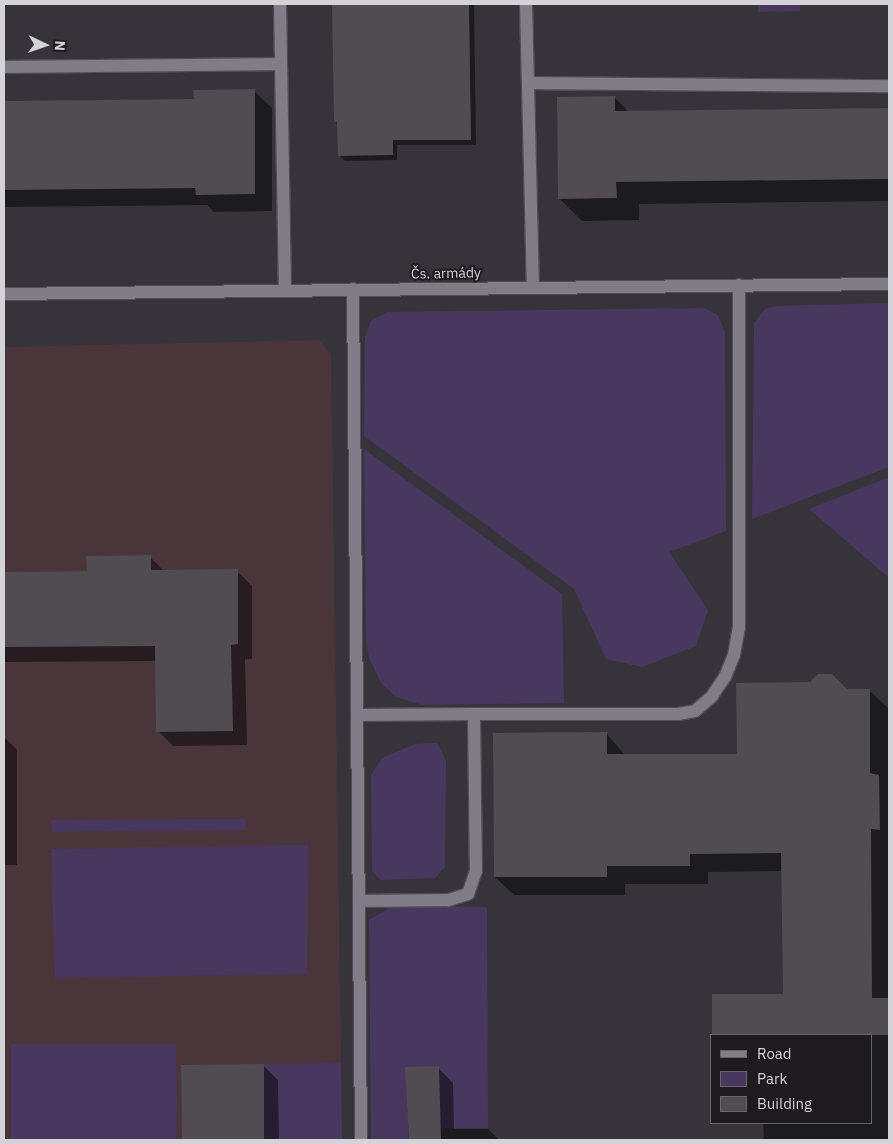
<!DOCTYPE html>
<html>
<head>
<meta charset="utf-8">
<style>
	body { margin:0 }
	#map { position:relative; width:893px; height:1144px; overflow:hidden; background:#36333a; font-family:"IBM Plex Sans",sans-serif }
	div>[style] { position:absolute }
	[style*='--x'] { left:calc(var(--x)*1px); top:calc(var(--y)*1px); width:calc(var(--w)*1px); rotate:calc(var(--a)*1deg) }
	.education>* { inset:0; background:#4a363a }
	.green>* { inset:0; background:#483860 }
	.shadow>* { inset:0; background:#0007 }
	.building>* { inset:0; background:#514b52 }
	.roads { filter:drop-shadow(1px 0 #504f55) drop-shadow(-1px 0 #504f55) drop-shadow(0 1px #504f55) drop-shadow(0 -1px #504f55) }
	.minor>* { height:12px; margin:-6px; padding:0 6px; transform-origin:6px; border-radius:6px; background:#807d86 }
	span { translate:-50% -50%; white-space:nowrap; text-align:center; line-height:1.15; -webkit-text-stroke:4px #1d1b1f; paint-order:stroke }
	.street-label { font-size:14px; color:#d4d3d8 }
	.frame { position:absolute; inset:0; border:5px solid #d4d3d8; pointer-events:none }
	.legend { position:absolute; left:710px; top:1034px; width:162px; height:90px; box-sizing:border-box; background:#1d1b1f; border:1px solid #666569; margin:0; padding:6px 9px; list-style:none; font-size:15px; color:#d4d3d8 }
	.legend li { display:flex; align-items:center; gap:10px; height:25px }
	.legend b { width:25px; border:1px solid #666569 }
	.north { position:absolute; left:20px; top:20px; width:50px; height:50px; -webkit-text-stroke:4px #1d1b1f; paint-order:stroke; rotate:93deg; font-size:14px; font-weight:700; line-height:20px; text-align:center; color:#d4d3d8 }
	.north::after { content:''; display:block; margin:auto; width:18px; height:22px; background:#d4d3d8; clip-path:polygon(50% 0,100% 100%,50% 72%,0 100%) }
</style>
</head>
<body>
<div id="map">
	<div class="education">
		<i style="clip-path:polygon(319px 340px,331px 354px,341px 1063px,264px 1064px,264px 1140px,4px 1140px,4px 347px)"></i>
	</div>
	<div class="green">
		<i style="clip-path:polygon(758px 4px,800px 4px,800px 11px,758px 12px)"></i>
		<i style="clip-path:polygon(889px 303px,889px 467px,752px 519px,754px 323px,765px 309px,775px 306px)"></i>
		<i style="clip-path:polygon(704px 308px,718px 315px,725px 333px,726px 531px,669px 552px,708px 610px,696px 646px,642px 667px,606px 659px,574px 589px,364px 436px,365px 337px,371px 321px,387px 312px)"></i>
		<i style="clip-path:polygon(364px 449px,562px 594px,564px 703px,422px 705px,396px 697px,381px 683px,369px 658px,366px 640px)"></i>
		<i style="clip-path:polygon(889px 477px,889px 578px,809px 509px)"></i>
		<i style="clip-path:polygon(437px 743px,446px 761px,445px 867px,435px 878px,380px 880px,372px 871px,371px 775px,382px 758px,415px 744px)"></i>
		<i style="clip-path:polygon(245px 819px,245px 830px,52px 832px,51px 820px)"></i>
		<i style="clip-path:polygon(308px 845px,307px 974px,55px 978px,51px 849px)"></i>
		<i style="clip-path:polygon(393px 906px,487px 907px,488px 1128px,440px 1128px,439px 1067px,406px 1067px,409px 1140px,371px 1140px,369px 920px)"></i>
		<i style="clip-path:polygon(11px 1044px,176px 1044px,177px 1140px,11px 1140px)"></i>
		<i style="clip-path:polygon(341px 1063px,342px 1140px,264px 1140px,264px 1064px)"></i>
	</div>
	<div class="shadow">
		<i style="clip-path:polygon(333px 4px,474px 4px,476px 145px,397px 145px,397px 160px,345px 161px,340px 156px,339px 125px,335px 122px)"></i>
		<i style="clip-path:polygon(254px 91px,272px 108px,272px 211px,214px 212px,207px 205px,4px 207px,4px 102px,195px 100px)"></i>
		<i style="clip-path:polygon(614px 97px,629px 112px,889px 109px,889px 201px,639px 204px,639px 220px,582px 221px,559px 198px)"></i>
		<i style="clip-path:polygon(150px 557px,164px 571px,237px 571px,252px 586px,252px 659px,245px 659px,247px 745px,173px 746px,158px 731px,157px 661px,4px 662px,4px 573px,88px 572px)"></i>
		<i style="clip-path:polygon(847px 690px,869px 690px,888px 708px,889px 1140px,764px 1140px,763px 1123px,872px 1123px,872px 1035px,714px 1035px,714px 996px,784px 995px,783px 871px,708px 872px,708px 884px,625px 884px,625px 895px,514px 895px,495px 877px,606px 733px,625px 755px,739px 755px)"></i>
		<i style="clip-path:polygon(4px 737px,17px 750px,17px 865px,4px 865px)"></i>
		<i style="clip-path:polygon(263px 1065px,278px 1080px,279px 1140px,183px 1140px,183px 1066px)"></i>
		<i style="clip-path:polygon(406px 1068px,438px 1068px,453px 1083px,454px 1129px,488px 1129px,499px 1140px,409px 1140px)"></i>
	</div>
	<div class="building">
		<i style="clip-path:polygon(332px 4px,469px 4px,471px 140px,393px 140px,393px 155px,338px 156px,337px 122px,334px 122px)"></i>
		<i style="clip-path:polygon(255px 89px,255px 194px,196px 195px,195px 188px,4px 190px,4px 101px,194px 99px,193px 90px)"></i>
		<i style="clip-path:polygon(615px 96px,615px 111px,889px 108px,889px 179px,616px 182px,617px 198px,558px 199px,557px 97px)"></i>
		<i style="clip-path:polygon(151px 555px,151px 570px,238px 569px,238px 644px,231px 645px,233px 731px,156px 732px,155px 646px,4px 647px,4px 572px,87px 571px,86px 556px)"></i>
		<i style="clip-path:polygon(818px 674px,832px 674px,847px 689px,870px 689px,870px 773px,879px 775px,880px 830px,871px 829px,872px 998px,889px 998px,889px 1035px,712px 1035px,712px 994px,783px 994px,781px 853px,690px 854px,690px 866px,607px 866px,607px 877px,494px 877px,493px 733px,607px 732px,607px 754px,737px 754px,736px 683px,810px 682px)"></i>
		<i style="clip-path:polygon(264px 1064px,264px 1140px,182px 1140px,181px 1065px)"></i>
		<i style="clip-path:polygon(439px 1066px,441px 1140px,409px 1140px,405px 1067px)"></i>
	</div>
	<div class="roads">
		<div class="minor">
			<i style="--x:280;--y:4;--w:286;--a:89"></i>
			<i style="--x:526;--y:4;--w:284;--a:88.6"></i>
			<i style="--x:4;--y:67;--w:277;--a:-0.6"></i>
			<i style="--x:528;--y:83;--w:361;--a:0.5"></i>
			<i style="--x:353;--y:289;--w:851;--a:89.46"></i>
			<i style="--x:4;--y:294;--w:885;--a:-0.65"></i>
			<i style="--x:474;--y:714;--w:204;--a:0"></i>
			<i style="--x:678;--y:714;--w:17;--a:-10"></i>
			<i style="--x:695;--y:711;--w:23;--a:-41"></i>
			<i style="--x:712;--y:696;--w:23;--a:-56"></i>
			<i style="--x:725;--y:677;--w:24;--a:-68"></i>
			<i style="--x:734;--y:655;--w:27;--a:-80"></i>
			<i style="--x:739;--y:628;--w:343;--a:-90"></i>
			<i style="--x:357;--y:715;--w:117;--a:-0.5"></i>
			<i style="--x:474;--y:714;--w:157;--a:89.3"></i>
			<i style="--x:476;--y:871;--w:24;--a:109"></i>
			<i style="--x:468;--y:894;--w:21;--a:163"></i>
			<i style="--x:448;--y:900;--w:89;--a:179.4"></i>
		</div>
	</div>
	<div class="street-label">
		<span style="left:446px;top:273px;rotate:-1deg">Čs. armády</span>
	</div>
	<div class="frame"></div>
	<ul class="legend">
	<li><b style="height:6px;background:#807d86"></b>Road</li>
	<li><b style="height:14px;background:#483860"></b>Park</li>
	<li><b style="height:14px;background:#514b52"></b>Building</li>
	</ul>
	<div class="north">N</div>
</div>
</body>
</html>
